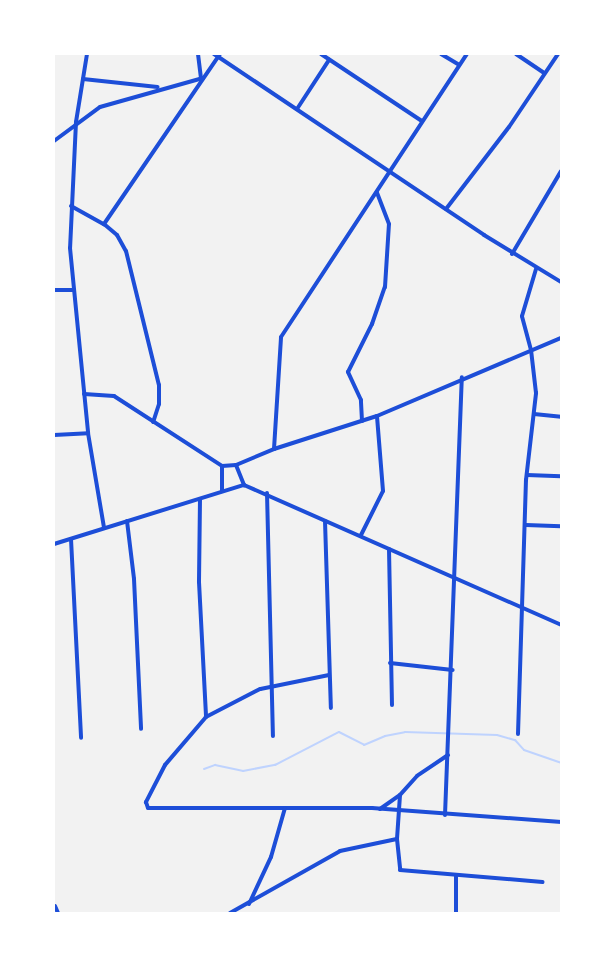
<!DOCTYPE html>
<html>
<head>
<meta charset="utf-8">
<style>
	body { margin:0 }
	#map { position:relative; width:615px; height:967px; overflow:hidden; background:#f2f2f2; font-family:"Golos Text",sans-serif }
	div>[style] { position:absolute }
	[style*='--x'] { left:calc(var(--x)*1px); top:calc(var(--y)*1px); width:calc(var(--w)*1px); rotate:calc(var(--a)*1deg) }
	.stream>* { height:2px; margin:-1px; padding:0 1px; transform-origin:1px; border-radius:1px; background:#bfd3fe }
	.minor>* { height:4px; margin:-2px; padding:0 2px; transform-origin:2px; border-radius:2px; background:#1d4ed8 }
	span { translate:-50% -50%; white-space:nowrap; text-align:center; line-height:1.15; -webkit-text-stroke:4px #fff; paint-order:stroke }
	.frame { position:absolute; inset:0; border:55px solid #fff; pointer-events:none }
</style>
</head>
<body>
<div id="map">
	<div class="stream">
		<i style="--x:204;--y:769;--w:12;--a:-20"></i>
		<i style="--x:215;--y:765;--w:29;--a:12"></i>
		<i style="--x:243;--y:771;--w:33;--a:-11"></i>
		<i style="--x:275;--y:765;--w:72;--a:-27.3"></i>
		<i style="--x:339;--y:732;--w:28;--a:27"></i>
		<i style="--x:364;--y:745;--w:23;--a:-23"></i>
		<i style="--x:385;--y:736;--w:20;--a:-11"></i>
		<i style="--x:405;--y:732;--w:92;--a:1.9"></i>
		<i style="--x:497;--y:735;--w:19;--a:16"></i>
		<i style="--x:515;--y:740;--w:13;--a:48"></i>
		<i style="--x:524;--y:750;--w:39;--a:19"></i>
	</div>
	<div class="minor">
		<i style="--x:87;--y:54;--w:69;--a:99.2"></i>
		<i style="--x:76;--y:122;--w:126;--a:92.7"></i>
		<i style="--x:70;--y:248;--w:186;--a:84.4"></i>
		<i style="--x:88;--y:433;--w:96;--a:80.4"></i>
		<i style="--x:198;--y:54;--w:24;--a:83"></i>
		<i style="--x:214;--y:54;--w:325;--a:33.8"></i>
		<i style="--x:484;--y:235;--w:90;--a:31.4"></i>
		<i style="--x:321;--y:54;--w:121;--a:33.6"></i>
		<i style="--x:441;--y:54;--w:21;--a:31"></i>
		<i style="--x:516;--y:54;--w:34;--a:34"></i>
		<i style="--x:83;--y:79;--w:75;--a:6.1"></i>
		<i style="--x:297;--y:109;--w:59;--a:-56.9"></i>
		<i style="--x:54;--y:141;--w:57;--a:-36.5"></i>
		<i style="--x:100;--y:107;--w:107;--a:-15.7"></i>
		<i style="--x:71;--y:206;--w:38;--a:29"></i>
		<i style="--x:104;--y:224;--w:17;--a:40"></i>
		<i style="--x:117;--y:235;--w:18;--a:61"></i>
		<i style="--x:126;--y:251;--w:138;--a:76.2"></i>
		<i style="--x:159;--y:385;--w:19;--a:90"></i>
		<i style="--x:159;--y:404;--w:19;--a:108"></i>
		<i style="--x:446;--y:209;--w:103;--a:-52.5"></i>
		<i style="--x:509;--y:127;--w:88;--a:-56.1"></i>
		<i style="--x:104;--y:224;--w:206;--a:-55.7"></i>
		<i style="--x:512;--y:254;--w:96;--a:-59.4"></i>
		<i style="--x:54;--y:290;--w:19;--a:0"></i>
		<i style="--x:84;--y:394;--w:30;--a:4"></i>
		<i style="--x:114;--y:396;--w:129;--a:32.9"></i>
		<i style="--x:222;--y:466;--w:14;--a:-4"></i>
		<i style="--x:236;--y:465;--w:41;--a:-22.8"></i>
		<i style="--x:274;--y:449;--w:108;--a:-17.8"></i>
		<i style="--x:377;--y:416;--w:200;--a:-23"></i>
		<i style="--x:534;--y:414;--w:27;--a:6"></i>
		<i style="--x:362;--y:421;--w:21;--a:-93"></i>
		<i style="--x:361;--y:400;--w:31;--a:-115"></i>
		<i style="--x:348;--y:372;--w:54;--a:-63.4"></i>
		<i style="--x:372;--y:324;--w:39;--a:-71"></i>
		<i style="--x:385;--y:287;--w:63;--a:-86.4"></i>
		<i style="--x:389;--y:224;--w:34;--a:-111"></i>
		<i style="--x:54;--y:435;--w:34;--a:-3"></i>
		<i style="--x:274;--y:449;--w:112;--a:-86.4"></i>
		<i style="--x:281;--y:337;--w:339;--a:-56.7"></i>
		<i style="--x:236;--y:465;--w:22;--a:68"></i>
		<i style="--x:527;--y:475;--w:34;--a:2"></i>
		<i style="--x:222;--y:491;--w:25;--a:-90"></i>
		<i style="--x:267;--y:493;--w:243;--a:88.6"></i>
		<i style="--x:200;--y:499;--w:83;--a:90.7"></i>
		<i style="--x:199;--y:582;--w:135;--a:87"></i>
		<i style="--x:127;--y:521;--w:58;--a:83.1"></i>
		<i style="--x:134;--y:579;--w:150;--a:87.3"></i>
		<i style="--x:325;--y:521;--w:187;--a:88.2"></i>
		<i style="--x:526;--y:525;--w:35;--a:2"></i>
		<i style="--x:361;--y:535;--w:49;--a:-63.4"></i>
		<i style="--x:383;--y:491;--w:75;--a:-94.6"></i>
		<i style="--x:71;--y:539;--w:199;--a:87.1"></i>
		<i style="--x:54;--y:544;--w:199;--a:-17.3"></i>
		<i style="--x:244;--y:485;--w:347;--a:23.8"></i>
		<i style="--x:389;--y:549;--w:156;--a:88.9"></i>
		<i style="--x:390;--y:663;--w:63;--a:6.3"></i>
		<i style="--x:329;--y:675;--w:70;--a:168.5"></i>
		<i style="--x:260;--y:689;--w:61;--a:152.6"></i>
		<i style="--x:206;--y:717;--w:63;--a:130.5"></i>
		<i style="--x:165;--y:765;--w:42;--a:117.2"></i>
		<i style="--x:146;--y:802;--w:6;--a:72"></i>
		<i style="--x:148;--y:808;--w:224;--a:0"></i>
		<i style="--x:372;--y:808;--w:190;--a:4.2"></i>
		<i style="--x:518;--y:734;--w:254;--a:-88.2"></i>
		<i style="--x:526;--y:480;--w:88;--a:-83.4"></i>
		<i style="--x:536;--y:393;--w:43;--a:-96.6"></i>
		<i style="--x:531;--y:350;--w:35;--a:-105"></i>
		<i style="--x:522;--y:316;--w:49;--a:-73.4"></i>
		<i style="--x:448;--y:755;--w:37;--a:146"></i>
		<i style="--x:417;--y:776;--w:25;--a:132"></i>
		<i style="--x:400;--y:795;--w:44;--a:93.9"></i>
		<i style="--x:397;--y:839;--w:31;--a:84"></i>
		<i style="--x:400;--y:870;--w:143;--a:4.8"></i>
		<i style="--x:380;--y:809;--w:24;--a:-35"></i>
		<i style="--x:445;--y:815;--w:438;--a:-87.8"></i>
		<i style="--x:249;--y:904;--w:52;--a:-64.9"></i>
		<i style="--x:271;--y:857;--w:51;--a:-74.1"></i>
		<i style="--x:55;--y:906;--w:8;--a:67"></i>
		<i style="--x:230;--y:913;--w:126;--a:-29.4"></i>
		<i style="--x:340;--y:851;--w:58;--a:-11.9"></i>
		<i style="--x:456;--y:913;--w:37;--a:-90"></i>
	</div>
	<div class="frame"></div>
</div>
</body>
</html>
